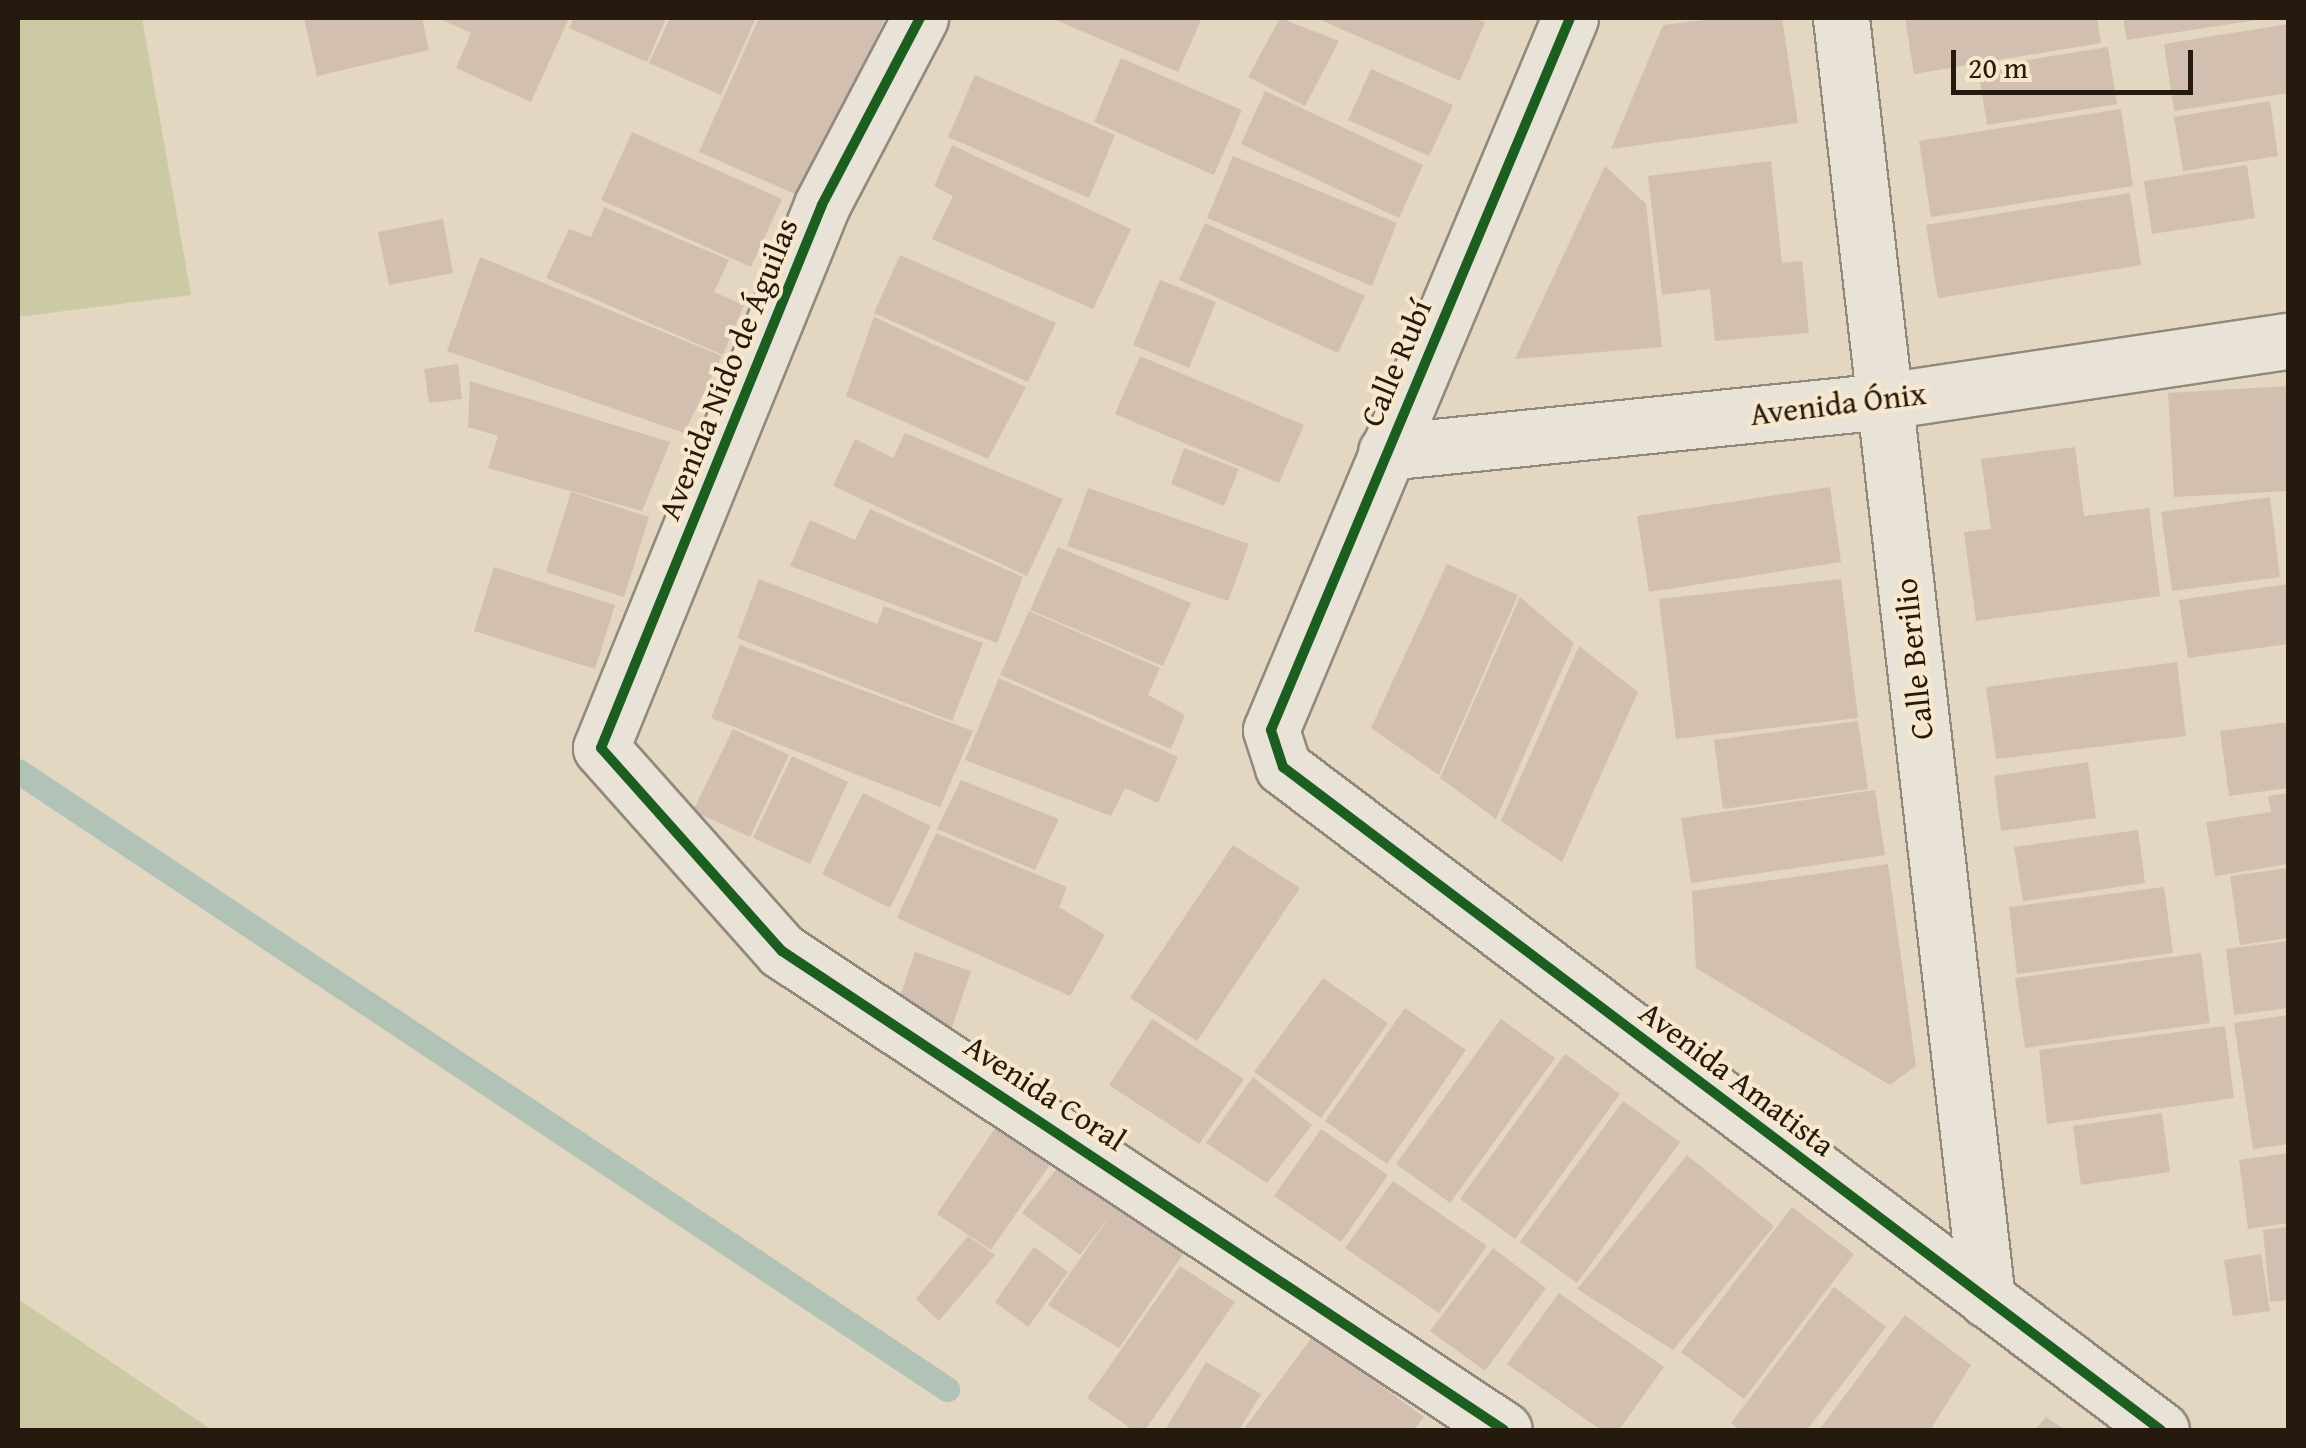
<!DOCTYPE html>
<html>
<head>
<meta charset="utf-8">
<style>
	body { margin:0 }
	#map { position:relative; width:2306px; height:1448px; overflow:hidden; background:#e3d7c1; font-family:"Gentium Book Plus",serif }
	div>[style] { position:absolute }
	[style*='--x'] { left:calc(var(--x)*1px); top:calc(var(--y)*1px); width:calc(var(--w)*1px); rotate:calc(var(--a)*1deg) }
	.green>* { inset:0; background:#cccaa4 }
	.stream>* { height:25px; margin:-12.5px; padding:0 12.5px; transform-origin:12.5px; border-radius:12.5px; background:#b1c3b6 }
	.building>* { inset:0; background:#d2bfb0 }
	.roads { filter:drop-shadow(2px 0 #91897c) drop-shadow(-2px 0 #91897c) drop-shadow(0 2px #91897c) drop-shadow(0 -2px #91897c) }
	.minor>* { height:55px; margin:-27.5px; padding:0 27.5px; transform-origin:27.5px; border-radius:27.5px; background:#e8e2d7 }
	.cycleway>* { height:10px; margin:-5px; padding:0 5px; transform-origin:5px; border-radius:5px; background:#1b5e20 }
	span { translate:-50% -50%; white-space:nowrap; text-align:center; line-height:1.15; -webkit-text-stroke:8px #f7e8cd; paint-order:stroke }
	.street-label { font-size:32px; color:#261a0f }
	.frame { position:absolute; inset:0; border:20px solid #261a0f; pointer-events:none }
	.scale { position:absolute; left:1951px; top:50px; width:242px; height:45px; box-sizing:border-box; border:5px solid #261a0f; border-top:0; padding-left:12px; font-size:30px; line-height:35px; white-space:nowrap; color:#261a0f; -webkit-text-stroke:8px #f7e8cd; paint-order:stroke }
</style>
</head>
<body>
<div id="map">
	<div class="green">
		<i style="clip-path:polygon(18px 18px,142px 18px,191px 295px,18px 317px)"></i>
		<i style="clip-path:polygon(18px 1299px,212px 1430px,18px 1430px)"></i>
	</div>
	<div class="stream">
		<i style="--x:18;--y:771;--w:1116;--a:33.63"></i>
	</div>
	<div class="building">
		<i style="clip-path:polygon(304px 18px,422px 18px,429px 50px,317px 76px)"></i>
		<i style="clip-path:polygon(438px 18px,569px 18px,531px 102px,456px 68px,471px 33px)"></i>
		<i style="clip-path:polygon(574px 18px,666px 18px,647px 62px,569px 28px)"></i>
		<i style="clip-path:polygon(670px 18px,756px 18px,721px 95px,649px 63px)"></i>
		<i style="clip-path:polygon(759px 18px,885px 18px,804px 198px,699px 152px)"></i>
		<i style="clip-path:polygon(1051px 18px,1202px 18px,1178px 72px)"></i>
		<i style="clip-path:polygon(1280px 18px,1339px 41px,1305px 106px,1248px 77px)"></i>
		<i style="clip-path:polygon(1316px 18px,1474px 18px,1485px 22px,1460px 81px)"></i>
		<i style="clip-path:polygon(1721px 18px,1782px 18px,1798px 123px,1611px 149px,1663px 25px)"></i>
		<i style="clip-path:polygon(1905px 18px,2097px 18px,2101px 43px,1914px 74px)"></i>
		<i style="clip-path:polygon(2123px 18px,2256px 18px,2256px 20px,2127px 40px)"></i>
		<i style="clip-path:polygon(2288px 24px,2288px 93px,2174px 111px,2164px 44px)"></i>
		<i style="clip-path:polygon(2108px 47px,2117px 104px,1987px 125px,1978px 68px)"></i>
		<i style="clip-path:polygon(1121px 58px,1242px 110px,1214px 175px,1094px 122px)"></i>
		<i style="clip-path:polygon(1371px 69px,1453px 105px,1429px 156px,1348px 120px)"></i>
		<i style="clip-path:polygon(975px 75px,1115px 135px,1089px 198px,948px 137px)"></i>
		<i style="clip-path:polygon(1265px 91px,1423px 165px,1399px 218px,1241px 144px)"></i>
		<i style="clip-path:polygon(2270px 101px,2278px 156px,2183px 171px,2174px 117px)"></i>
		<i style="clip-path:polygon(2121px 109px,2133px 186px,1931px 217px,1919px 141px)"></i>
		<i style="clip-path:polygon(632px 132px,782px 199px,751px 267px,601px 200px)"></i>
		<i style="clip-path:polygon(952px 145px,1131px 229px,1093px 309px,932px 239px,953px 196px,934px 186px)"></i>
		<i style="clip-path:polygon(1233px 156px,1397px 223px,1372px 286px,1207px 218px)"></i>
		<i style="clip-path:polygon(1771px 161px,1782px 263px,1802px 261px,1809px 333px,1715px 341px,1710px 289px,1662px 295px,1648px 176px)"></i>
		<i style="clip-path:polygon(2247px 165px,2255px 218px,2152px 234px,2144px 181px)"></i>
		<i style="clip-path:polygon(1605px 166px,1646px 204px,1662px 347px,1515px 359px)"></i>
		<i style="clip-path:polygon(2130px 193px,2141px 265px,1938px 298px,1926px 225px)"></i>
		<i style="clip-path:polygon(604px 207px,729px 260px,714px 292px,744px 305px,723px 355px,546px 278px,569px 229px,591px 237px)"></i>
		<i style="clip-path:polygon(443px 219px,453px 273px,389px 285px,378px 232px)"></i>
		<i style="clip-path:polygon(1205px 223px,1365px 296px,1338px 353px,1179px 280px)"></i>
		<i style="clip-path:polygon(900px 255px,1056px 323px,1028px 382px,874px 313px)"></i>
		<i style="clip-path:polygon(480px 257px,722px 356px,684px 433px,447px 351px)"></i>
		<i style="clip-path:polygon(1160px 280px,1216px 302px,1189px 368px,1133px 345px)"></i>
		<i style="clip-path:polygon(874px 317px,1026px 387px,988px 459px,846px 396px)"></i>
		<i style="clip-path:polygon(1140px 356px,1304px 425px,1279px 483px,1115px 414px)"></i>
		<i style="clip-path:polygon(458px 364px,462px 399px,429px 403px,424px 369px)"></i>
		<i style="clip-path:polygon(470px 381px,670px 442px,642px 511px,488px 468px,498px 436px,468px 427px)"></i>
		<i style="clip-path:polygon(2288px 386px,2288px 491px,2174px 497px,2168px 393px)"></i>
		<i style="clip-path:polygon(905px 433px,1063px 499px,1027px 576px,833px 486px,855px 439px,893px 458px)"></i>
		<i style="clip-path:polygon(2075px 447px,2084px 516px,2149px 508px,2160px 596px,1976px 621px,1964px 532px,1991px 529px,1981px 459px)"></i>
		<i style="clip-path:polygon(1184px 448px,1239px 469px,1224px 506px,1171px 484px)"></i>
		<i style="clip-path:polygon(1830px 487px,1841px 562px,1649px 592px,1637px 516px)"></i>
		<i style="clip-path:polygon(1088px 488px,1249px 544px,1228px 601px,1067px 546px)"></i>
		<i style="clip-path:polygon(571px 492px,649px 517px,624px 597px,546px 572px)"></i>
		<i style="clip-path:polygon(2270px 497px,2280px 577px,2172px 591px,2161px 512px)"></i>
		<i style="clip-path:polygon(870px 509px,1023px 577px,997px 643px,790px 566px,810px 520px,855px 540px)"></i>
		<i style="clip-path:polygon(1058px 547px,1191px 603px,1163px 666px,1030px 610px)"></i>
		<i style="clip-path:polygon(1447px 564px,1518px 595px,1439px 775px,1371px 728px)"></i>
		<i style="clip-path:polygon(494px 567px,615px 605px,595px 669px,474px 631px)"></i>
		<i style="clip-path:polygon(759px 579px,877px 624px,884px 606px,983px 643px,952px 721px,737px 638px)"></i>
		<i style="clip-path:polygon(1841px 579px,1858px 718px,1676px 739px,1659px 599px)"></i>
		<i style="clip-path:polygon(2288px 584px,2288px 644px,2188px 658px,2179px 600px)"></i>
		<i style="clip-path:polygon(1520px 597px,1574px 643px,1496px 819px,1440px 778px)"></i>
		<i style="clip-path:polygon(1029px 611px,1160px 668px,1148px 695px,1185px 715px,1171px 749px,1000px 675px)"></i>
		<i style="clip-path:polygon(740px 645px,973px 731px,940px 807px,711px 718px)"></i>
		<i style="clip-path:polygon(1579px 646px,1638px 692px,1562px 862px,1501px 821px)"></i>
		<i style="clip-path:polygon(2177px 662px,2186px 736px,1996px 759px,1986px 687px)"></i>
		<i style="clip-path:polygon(999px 678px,1178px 757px,1158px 803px,1125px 788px,1111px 816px,965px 760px)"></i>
		<i style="clip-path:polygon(1858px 721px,1868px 789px,1723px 809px,1714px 740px)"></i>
		<i style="clip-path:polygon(2288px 722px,2288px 788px,2229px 796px,2220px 731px)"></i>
		<i style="clip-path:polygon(733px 729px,789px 755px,750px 837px,693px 811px)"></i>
		<i style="clip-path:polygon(792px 756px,848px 782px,810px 864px,753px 838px)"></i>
		<i style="clip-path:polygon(2088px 762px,2096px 818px,2001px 831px,1994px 776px)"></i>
		<i style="clip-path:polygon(961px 780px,1059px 819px,1035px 870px,937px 829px)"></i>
		<i style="clip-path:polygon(1875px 790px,1885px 855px,1691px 883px,1681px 818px)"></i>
		<i style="clip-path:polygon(863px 793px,931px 826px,890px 908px,822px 874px)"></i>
		<i style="clip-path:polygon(2288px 793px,2288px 864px,2215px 876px,2206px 822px,2271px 812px,2268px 796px)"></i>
		<i style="clip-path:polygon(2138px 830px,2145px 883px,2023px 901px,2014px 847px)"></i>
		<i style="clip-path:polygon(936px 833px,1067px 887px,1059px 907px,1105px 935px,1070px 996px,897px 918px)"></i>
		<i style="clip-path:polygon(1233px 845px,1300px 888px,1197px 1041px,1130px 998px)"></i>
		<i style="clip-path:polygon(1888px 864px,1916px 1066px,1890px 1085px,1696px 968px,1692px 891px)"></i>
		<i style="clip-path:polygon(2288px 868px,2288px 938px,2240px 945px,2230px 876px)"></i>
		<i style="clip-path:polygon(2164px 887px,2173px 953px,2017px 974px,2009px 907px)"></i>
		<i style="clip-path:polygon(2288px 941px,2288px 1008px,2234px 1015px,2226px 949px)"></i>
		<i style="clip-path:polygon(915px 952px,971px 971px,951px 1030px,895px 1011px)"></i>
		<i style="clip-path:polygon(2201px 953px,2210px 1023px,2025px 1048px,2015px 978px)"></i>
		<i style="clip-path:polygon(1323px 978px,1388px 1023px,1321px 1118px,1254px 1072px)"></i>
		<i style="clip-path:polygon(1405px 1008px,1466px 1050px,1387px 1164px,1325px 1121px)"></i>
		<i style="clip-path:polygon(2288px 1015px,2288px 1144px,2253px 1149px,2234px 1023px)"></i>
		<i style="clip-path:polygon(1152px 1019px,1244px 1079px,1199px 1144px,1109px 1085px)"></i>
		<i style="clip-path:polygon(1501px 1019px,1555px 1058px,1450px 1203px,1396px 1164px)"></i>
		<i style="clip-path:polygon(2225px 1026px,2234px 1098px,2047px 1124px,2039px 1050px)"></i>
		<i style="clip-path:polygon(1565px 1054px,1620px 1094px,1515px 1239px,1460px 1199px)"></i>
		<i style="clip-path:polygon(1253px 1077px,1312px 1125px,1267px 1183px,1206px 1143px)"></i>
		<i style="clip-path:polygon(1623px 1101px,1680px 1142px,1577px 1283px,1520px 1242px)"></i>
		<i style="clip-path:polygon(2162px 1113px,2170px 1172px,2081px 1185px,2073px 1126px)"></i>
		<i style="clip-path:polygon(996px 1127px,1051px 1163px,991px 1250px,937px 1214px)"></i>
		<i style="clip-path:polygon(1321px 1129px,1388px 1175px,1341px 1242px,1274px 1196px)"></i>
		<i style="clip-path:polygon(2288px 1153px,2288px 1223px,2248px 1229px,2239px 1160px)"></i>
		<i style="clip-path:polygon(1068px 1154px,1186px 1250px,1119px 1348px,1048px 1305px,1112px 1213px,1080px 1255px,1022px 1213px)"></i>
		<i style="clip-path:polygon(1687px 1155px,1774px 1226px,1673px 1350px,1577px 1289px)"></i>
		<i style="clip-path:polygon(1393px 1181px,1487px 1246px,1439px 1313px,1345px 1248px)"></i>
		<i style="clip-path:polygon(1792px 1207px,1854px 1254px,1744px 1399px,1681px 1352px)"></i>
		<i style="clip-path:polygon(2288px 1227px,2288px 1300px,2270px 1302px,2263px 1230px)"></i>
		<i style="clip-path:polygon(968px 1236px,995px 1255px,939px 1321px,916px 1299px)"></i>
		<i style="clip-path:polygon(1034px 1247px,1068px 1272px,1028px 1327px,995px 1302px)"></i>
		<i style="clip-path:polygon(1493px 1248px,1546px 1288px,1485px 1371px,1430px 1331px)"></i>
		<i style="clip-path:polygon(2261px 1254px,2270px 1311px,2233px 1316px,2224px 1260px)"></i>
		<i style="clip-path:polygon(1180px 1266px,1235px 1302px,1145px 1430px,1133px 1430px,1087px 1398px)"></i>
		<i style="clip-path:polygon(1834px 1287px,1886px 1327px,1807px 1430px,1740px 1430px,1731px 1423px)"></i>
		<i style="clip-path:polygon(1559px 1293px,1664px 1367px,1619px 1430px,1601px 1430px,1507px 1364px)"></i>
		<i style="clip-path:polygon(1905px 1315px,1971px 1365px,1930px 1430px,1819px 1430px)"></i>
		<i style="clip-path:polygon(1313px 1336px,1424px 1417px,1414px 1430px,1243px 1430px)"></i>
		<i style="clip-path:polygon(1206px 1362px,1261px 1394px,1239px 1430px,1165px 1430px)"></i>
		<i style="clip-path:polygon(2046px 1417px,2065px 1430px,2035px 1430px)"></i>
	</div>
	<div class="roads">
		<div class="minor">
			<i style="--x:920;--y:18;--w:211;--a:117.7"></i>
			<i style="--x:822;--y:205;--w:586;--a:112.15"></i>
			<i style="--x:601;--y:748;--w:272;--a:48.3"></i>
			<i style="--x:782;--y:951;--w:866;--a:33.56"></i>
			<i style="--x:1570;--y:18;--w:772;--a:112.78"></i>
			<i style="--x:1271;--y:730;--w:39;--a:72"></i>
			<i style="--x:1283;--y:767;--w:1100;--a:37.06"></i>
			<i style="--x:1841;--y:18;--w:1290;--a:83.5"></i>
			<i style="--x:1386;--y:452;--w:502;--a:-5.84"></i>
			<i style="--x:1885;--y:401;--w:407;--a:-8.5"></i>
		</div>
	</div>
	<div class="cycleway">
		<i style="--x:920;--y:18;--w:211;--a:117.7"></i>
		<i style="--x:822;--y:205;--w:586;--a:112.15"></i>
		<i style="--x:601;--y:748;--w:272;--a:48.3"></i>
		<i style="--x:782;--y:951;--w:866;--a:33.56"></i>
		<i style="--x:1570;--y:18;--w:772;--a:112.78"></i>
		<i style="--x:1271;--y:730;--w:39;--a:72"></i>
		<i style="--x:1283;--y:767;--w:1100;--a:37.06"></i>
	</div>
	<div class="street-label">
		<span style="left:1396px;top:363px;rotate:-67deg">Calle Rubí</span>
		<span style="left:728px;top:369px;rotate:-68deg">Avenida Nido de Águilas</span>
		<span style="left:1838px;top:404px;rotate:-7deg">Avenida Ónix</span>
		<span style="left:1914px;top:659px;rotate:-96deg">Calle Berilio</span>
		<span style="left:1737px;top:1079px;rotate:37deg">Avenida Amatista</span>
		<span style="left:1045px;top:1093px;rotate:33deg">Avenida Coral</span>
	</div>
	<div class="frame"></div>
	<div class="scale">20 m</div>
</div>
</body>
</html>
